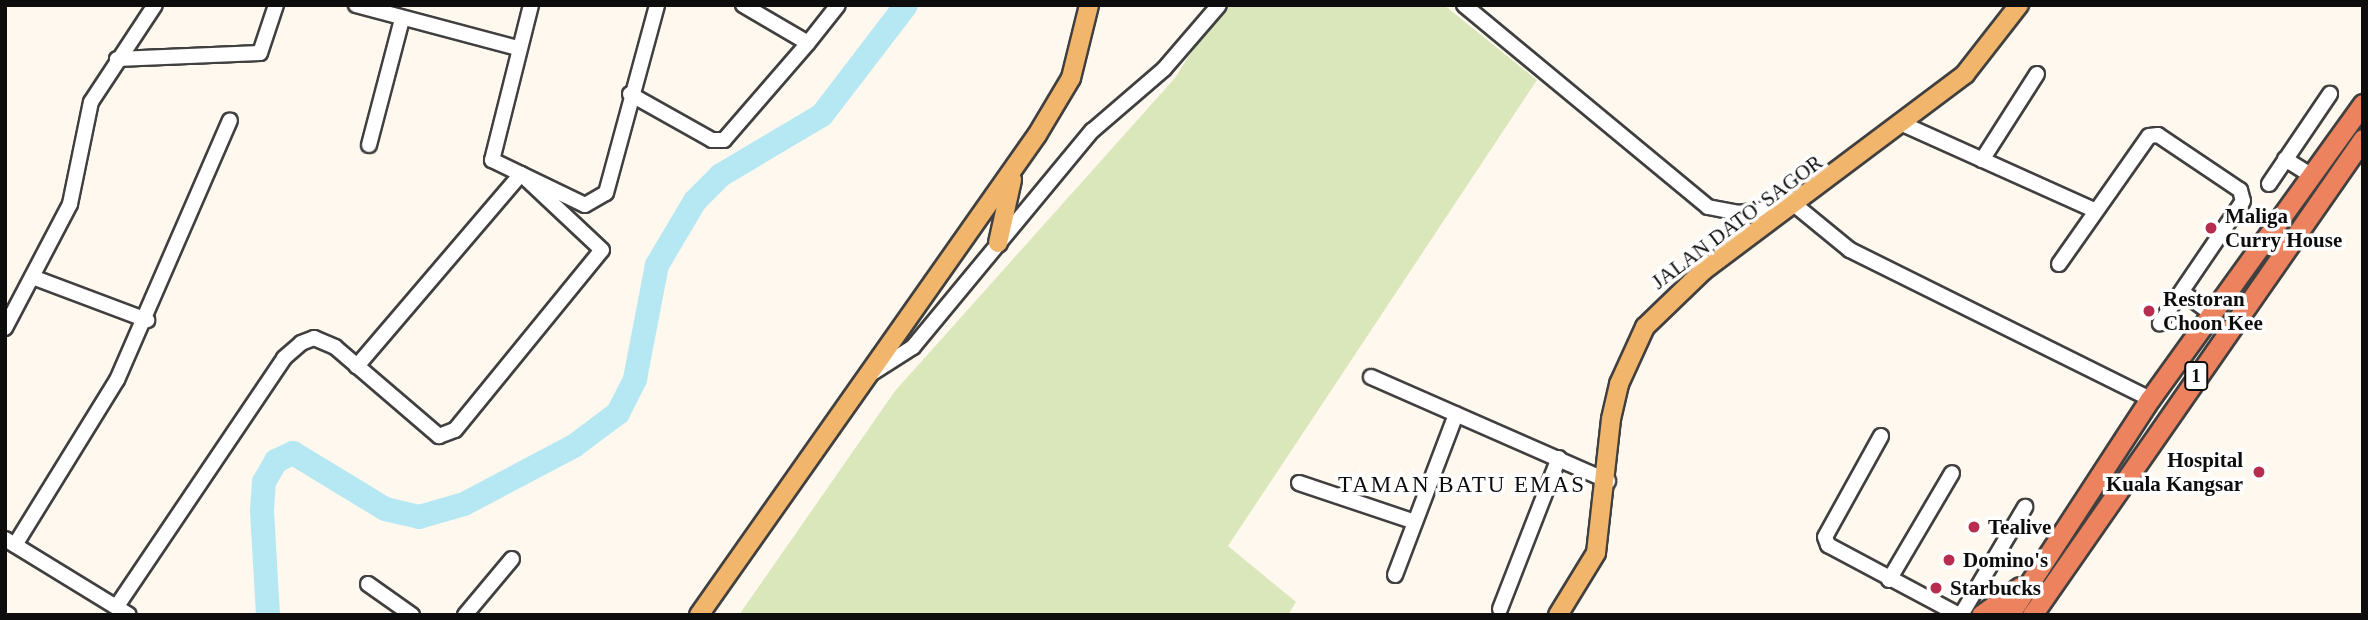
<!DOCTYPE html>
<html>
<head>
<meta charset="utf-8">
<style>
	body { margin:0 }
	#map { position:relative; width:2368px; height:620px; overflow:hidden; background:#fef8ee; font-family:Georgia,serif }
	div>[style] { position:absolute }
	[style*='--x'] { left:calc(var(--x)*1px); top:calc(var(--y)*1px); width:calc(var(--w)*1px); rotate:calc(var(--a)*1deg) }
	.green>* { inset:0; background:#dae7ba }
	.river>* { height:24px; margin:-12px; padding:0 12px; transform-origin:12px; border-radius:12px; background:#b6e8f3 }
	.roads { filter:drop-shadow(2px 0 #404040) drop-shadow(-2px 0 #404040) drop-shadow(0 2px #404040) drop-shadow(0 -2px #404040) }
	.minor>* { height:14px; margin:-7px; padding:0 7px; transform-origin:7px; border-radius:7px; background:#fff }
	.major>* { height:18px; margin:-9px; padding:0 9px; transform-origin:9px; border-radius:9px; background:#f1b56c }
	.highway>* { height:19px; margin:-9.5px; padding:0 9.5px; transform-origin:9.5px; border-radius:9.5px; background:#ec825e }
	.dots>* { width:19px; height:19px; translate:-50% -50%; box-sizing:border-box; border:4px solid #fff; border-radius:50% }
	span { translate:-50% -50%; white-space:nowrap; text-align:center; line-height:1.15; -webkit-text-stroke:7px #fff; paint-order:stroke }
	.shield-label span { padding:2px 5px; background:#fff; border:2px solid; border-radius:5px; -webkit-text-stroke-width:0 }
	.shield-label { font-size:19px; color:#0d0d0d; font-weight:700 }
	.poi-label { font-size:21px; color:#0d0d0d; font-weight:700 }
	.left { translate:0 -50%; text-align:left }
	.right { translate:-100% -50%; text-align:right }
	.street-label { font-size:21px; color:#0d0d0d }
	.neighbourhood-label { font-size:23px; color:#0d0d0d; letter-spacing:2px }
	.frame { position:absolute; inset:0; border:7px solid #0d0d0d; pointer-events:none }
</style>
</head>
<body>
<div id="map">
	<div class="green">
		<i style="clip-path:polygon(1221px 5px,1444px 5px,1537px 80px,1228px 546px,1296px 602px,1288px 615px,739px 615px,895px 391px,1175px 78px)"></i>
	</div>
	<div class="river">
		<i style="--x:268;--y:615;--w:105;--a:-93.3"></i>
		<i style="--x:262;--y:510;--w:28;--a:-86"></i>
		<i style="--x:264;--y:482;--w:24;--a:-60"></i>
		<i style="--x:276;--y:461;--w:19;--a:-25"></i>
		<i style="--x:293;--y:453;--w:108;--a:31.3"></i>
		<i style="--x:385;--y:509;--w:35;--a:13"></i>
		<i style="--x:419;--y:517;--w:47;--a:-16.1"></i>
		<i style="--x:464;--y:504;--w:124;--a:-27.8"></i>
		<i style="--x:574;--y:446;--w:55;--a:-36.9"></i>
		<i style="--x:618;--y:413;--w:38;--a:-63"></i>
		<i style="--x:635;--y:379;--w:116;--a:-79.1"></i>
		<i style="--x:657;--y:265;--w:74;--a:-59.3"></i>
		<i style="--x:695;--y:201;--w:37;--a:-45"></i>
		<i style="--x:721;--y:175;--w:117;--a:-30.7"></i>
		<i style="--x:822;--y:115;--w:138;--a:-52.6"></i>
	</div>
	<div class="roads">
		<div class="minor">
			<i style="--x:356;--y:5;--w:168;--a:14.9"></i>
			<i style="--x:531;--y:5;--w:160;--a:104.1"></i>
			<i style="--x:492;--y:160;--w:103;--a:25.8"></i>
			<i style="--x:585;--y:205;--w:24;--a:-30"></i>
			<i style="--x:606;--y:193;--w:195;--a:-74.8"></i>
			<i style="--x:743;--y:5;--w:75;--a:30.3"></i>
			<i style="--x:808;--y:43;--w:48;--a:-51.7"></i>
			<i style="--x:1464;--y:5;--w:317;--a:39.6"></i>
			<i style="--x:1708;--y:207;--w:31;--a:11"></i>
			<i style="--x:1738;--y:213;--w:58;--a:-8"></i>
			<i style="--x:1795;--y:205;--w:71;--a:39.3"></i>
			<i style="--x:1850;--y:250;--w:335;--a:26.4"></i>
			<i style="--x:117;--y:59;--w:143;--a:-2.4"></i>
			<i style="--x:260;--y:53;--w:51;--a:-71.6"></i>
			<i style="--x:630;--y:94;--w:94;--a:29.3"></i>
			<i style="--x:712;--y:140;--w:12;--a:0"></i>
			<i style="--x:724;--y:140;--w:128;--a:-49.1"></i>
			<i style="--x:1905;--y:125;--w:207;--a:24.2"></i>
			<i style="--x:369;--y:145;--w:130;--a:-75.3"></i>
			<i style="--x:2285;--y:159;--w:32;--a:32"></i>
			<i style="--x:1982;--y:160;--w:102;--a:-57.4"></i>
			<i style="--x:2269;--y:184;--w:109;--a:-55.9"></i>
			<i style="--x:2059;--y:264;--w:156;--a:-54.9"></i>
			<i style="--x:2149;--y:136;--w:9;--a:-6"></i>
			<i style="--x:2158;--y:135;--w:99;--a:33.9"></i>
			<i style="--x:2240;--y:190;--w:11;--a:75"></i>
			<i style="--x:2243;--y:201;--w:148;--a:124.2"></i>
			<i style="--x:35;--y:278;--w:120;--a:20.6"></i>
			<i style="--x:2182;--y:292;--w:34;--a:36"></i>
			<i style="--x:5;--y:328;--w:140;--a:-62.3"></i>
			<i style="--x:70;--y:204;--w:104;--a:-78.4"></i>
			<i style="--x:91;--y:102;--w:116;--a:-56.6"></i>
			<i style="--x:869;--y:375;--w:52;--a:-32.5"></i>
			<i style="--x:913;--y:347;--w:281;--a:-50.4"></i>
			<i style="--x:1092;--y:131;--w:95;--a:-40.7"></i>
			<i style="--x:1164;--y:69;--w:84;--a:-49.3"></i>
			<i style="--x:1371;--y:377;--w:259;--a:23.7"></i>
			<i style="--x:1881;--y:436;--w:115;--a:119"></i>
			<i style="--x:1825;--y:537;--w:9;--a:69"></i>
			<i style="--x:1828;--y:545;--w:149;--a:28.1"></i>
			<i style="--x:1299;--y:483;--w:122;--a:18.6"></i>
			<i style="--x:5;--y:539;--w:145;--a:31.5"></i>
			<i style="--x:15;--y:545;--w:194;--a:-58.3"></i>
			<i style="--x:117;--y:380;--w:283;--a:-66.5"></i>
			<i style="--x:1395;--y:575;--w:172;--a:-69.2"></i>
			<i style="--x:1889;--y:580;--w:124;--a:-59.5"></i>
			<i style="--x:368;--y:584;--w:54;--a:35.2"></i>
			<i style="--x:117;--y:606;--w:299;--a:-56"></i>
			<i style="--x:284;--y:358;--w:23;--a:-41"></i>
			<i style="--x:301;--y:343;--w:14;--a:-21"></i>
			<i style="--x:314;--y:338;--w:23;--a:23"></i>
			<i style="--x:335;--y:347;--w:137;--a:40.6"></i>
			<i style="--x:439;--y:436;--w:17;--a:-21"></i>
			<i style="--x:455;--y:430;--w:232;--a:-50.8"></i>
			<i style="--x:602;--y:250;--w:111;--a:-136.8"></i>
			<i style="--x:521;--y:174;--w:253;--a:130.5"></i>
			<i style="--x:1500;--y:609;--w:162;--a:-68.7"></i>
			<i style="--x:465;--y:615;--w:73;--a:-50"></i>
			<i style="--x:1961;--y:615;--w:126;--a:-59.3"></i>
		</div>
		<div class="major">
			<i style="--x:998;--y:243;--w:65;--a:-77.5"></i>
			<i style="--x:699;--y:615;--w:587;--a:-54.85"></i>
			<i style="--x:1037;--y:135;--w:66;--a:-59.2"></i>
			<i style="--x:1071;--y:78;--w:75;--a:-76.1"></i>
			<i style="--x:1558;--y:615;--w:73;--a:-58.5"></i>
			<i style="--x:1596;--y:553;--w:135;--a:-83.6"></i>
			<i style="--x:1611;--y:419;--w:36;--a:-77"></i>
			<i style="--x:1619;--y:384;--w:63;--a:-65.5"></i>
			<i style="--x:1645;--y:327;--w:81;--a:-44"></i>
			<i style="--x:1703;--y:271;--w:328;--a:-36.9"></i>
			<i style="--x:1965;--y:74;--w:88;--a:-52"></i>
		</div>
		<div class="highway">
			<i style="--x:1981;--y:615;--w:48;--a:-35.7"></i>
			<i style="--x:2009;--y:615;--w:258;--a:-56.9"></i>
			<i style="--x:2150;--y:399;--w:364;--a:-54.2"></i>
			<i style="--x:2032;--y:615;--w:580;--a:-55.19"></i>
		</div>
	</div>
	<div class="dots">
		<i style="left:2211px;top:228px;background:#b62d50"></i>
		<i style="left:2149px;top:311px;background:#b62d50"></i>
		<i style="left:2259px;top:472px;background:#b62d50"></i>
		<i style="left:1974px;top:527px;background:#b62d50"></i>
		<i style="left:1949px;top:560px;background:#b62d50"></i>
		<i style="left:1936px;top:588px;background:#b62d50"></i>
	</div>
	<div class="shield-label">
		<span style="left:2196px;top:376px">1</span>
	</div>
	<div class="poi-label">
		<span class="left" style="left:2225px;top:228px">Maliga<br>Curry House</span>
		<span class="left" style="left:2163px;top:311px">Restoran<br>Choon Kee</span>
		<span class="right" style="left:2243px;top:472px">Hospital<br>Kuala Kangsar</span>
		<span class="left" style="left:1988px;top:527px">Tealive</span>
		<span class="left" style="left:1963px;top:560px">Domino's</span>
		<span class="left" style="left:1950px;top:588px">Starbucks</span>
	</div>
	<div class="street-label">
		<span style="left:1737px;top:222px;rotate:-37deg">JALAN DATO' SAGOR</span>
	</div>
	<div class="neighbourhood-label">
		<span style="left:1462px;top:485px">TAMAN BATU EMAS</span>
	</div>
	<div class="frame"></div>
</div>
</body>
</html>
